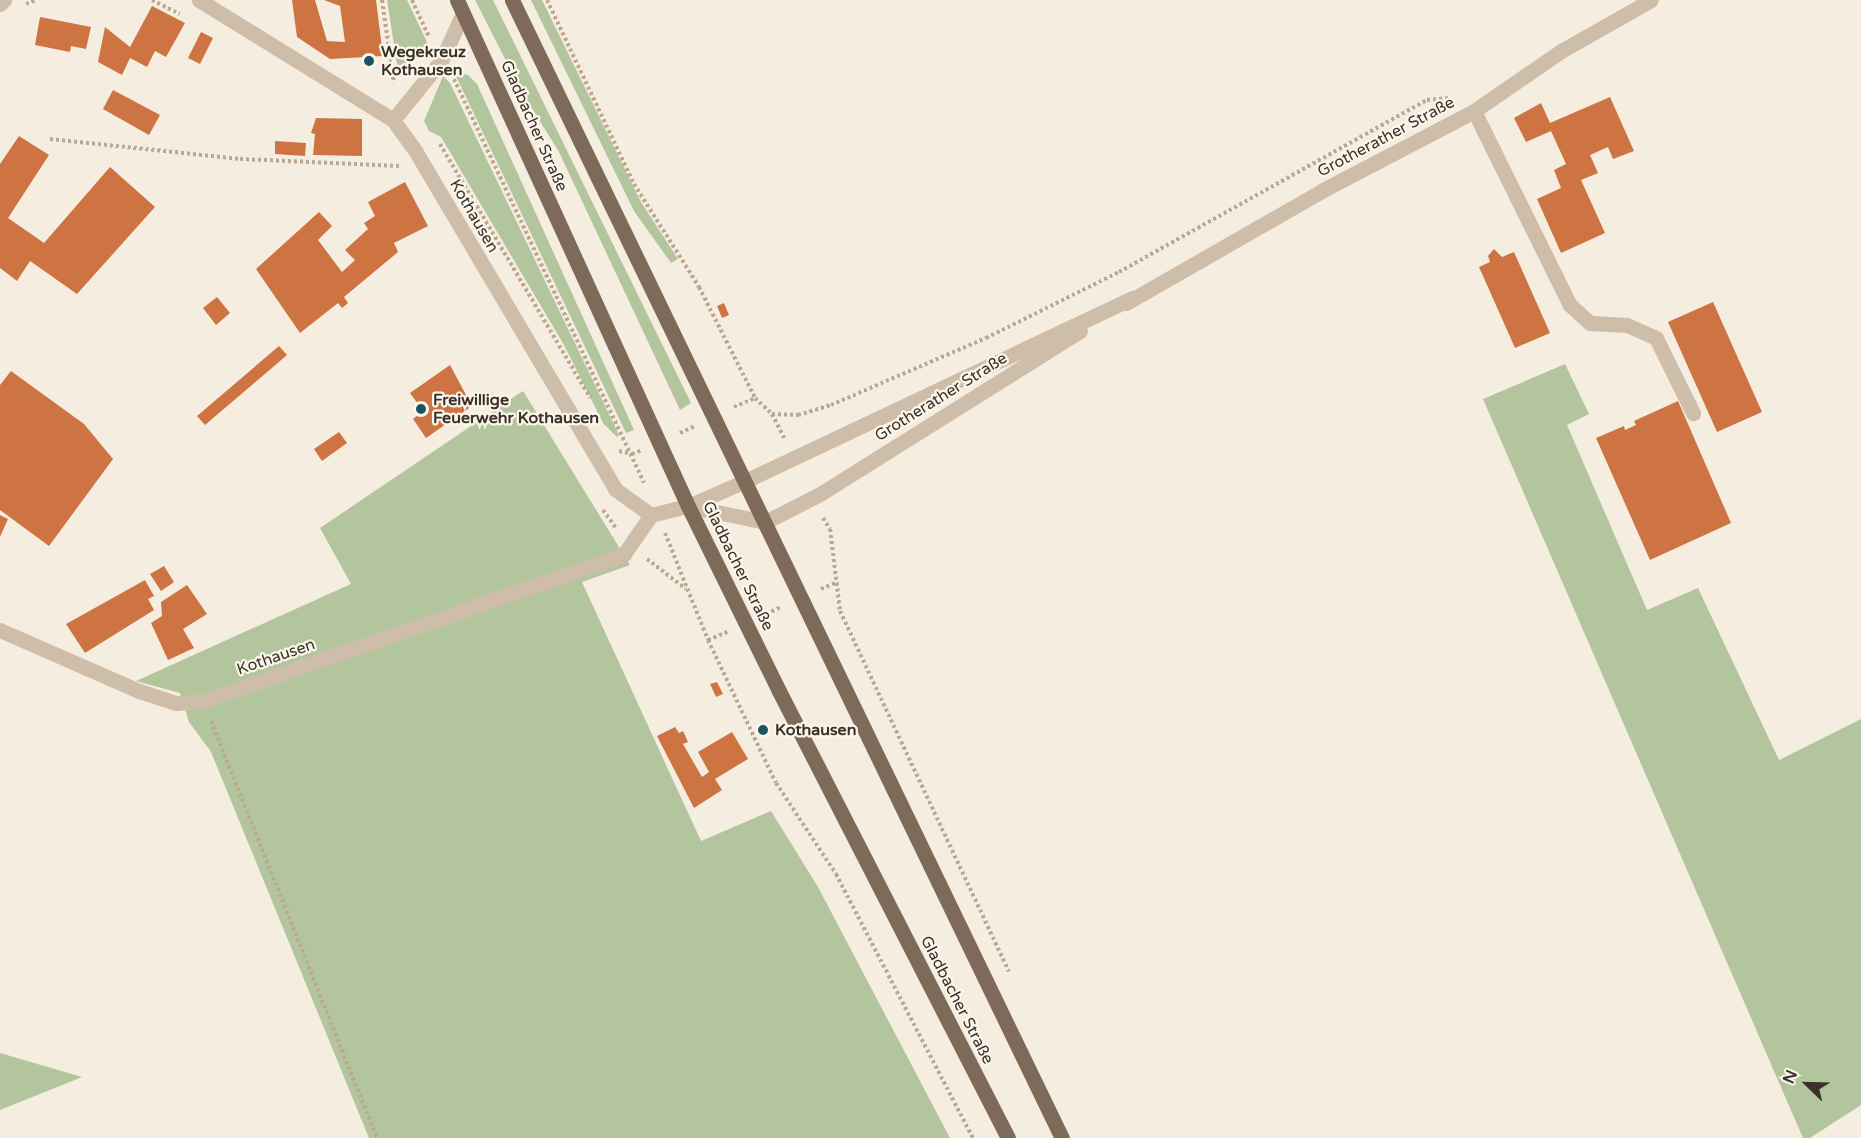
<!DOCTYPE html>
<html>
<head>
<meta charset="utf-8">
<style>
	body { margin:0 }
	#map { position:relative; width:1861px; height:1138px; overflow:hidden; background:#f5eddf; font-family:"Varela Round",sans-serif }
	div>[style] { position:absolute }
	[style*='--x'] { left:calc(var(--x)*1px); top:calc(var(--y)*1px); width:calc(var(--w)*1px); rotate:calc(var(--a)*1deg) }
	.green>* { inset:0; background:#b3c59d }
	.building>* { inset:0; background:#ce7443 }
	.path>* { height:4px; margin-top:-2px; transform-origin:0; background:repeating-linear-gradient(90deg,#baa893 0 3px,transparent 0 6px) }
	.minor>* { height:15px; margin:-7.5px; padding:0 7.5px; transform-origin:7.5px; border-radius:7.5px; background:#cebea9 }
	.major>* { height:15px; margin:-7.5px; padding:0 7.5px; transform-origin:7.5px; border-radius:7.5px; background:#7e6a59 }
	.dots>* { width:16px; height:16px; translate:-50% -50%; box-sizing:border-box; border:3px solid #fbf6ec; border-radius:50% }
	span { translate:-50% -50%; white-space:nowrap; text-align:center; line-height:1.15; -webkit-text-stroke:4.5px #fbf6ec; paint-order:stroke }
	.poi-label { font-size:16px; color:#3b3129; font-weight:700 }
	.left { translate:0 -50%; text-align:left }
	.street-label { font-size:16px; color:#3b3129 }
	.north { position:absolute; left:1777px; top:1054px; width:60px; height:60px; -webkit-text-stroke:4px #fbf6ec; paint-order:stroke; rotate:293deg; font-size:16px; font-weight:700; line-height:24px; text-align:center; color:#3b3129 }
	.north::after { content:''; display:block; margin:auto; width:21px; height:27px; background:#3b3129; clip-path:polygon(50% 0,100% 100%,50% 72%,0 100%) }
</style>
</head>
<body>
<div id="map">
	<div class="green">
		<i style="clip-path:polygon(387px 0,407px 0,427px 42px,423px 55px,398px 70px)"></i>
		<i style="clip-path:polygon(475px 0,493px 0,691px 403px,680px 410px,559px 152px,522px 92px)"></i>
		<i style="clip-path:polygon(531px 0,542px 0,641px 202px,678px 259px,671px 263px,634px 211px)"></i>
		<i style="clip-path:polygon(454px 72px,468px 75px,477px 84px,634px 430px,626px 433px)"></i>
		<i style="clip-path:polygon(443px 76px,450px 83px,619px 435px,617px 437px,603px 423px,564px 345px,441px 137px,429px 131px,424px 121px)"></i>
		<i style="clip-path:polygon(1565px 364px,1589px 414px,1567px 425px,1647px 610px,1698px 588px,1779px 760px,1861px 719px,1861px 1105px,1810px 1138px,1803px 1138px,1483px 399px)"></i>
		<i style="clip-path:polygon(523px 391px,630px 565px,582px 582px,701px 841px,771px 811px,818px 887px,950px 1138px,369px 1138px,211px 752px,189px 722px,180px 693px,136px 681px,351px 584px,320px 528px)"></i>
		<i style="clip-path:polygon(0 1053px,82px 1077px,0 1110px)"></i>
	</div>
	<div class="building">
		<i style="clip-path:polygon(292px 0,315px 0,327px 41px,345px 42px,340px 6px,324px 0,376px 0,383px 56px,330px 59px,297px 37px)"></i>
		<i style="clip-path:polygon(152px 6px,185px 23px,166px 57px,155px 51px,147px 67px,130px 58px,122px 75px,98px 62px,105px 27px,130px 47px)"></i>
		<i style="clip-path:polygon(40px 17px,91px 27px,86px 49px,71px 46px,70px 52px,35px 45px)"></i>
		<i style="clip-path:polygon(201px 32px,213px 38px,200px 64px,188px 58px)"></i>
		<i style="clip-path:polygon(113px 90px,160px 115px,149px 135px,103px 109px)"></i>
		<i style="clip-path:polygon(1610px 97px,1634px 151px,1613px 159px,1608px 147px,1590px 155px,1598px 173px,1581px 180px,1605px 233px,1561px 253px,1537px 199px,1561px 188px,1554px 170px,1566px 164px,1551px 131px,1526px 142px,1514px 118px,1541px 103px,1550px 123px)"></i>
		<i style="clip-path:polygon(316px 118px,362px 119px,362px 156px,313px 155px,315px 134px,311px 133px)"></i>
		<i style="clip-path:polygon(19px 136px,49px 155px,8px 218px,44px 243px,110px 167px,155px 207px,77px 294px,30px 261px,17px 281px,0 268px,0 164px)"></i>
		<i style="clip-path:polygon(275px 141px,306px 143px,305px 156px,275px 154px)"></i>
		<i style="clip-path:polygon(405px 182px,428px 226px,394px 243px,398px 252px,344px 297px,348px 303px,342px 308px,338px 303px,300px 333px,256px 269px,319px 212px,332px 226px,318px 240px,342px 272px,355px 260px,345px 250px,368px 229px,364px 223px,375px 216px,368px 202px)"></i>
		<i style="clip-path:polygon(1494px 249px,1502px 257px,1514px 252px,1550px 333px,1515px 348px,1479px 267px,1490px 262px,1488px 256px)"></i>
		<i style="clip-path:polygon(217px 297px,230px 313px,216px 325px,203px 308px)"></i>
		<i style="clip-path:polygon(1713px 302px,1762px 412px,1717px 432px,1668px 322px)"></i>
		<i style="clip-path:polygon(724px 303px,729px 315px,722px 318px,717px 306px)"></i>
		<i style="clip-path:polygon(279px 346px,287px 355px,205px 425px,197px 416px)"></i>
		<i style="clip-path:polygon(450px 365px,472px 406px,426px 438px,413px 419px,423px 411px,410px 393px)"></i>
		<i style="clip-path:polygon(11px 371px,84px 424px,113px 459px,49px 546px,0 510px,0 385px)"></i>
		<i style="clip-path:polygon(1678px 401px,1731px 523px,1650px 560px,1596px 438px,1624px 426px,1625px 430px,1636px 425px,1634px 421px)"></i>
		<i style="clip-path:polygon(339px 432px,347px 443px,322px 461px,314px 449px)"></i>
		<i style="clip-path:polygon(0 515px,8px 519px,0 537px)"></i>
		<i style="clip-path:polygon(164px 566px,174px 582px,161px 591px,150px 574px)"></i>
		<i style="clip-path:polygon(145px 580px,154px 596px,148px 599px,154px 610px,85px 653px,66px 624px)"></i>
		<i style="clip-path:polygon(187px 585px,207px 614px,183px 629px,194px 648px,168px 660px,151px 623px,162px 616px,161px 602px)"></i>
		<i style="clip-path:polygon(717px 682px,723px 694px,716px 697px,710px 684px)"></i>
		<i style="clip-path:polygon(675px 727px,679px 733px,683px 731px,688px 742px,683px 744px,702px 777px,709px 772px,698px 752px,732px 732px,748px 759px,715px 779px,722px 790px,694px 808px,657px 736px)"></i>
	</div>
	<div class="path">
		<i style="--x:152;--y:0;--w:31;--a:27"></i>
		<i style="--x:382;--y:0;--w:84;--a:81.8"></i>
		<i style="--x:412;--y:0;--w:41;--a:65.3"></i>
		<i style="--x:547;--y:0;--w:204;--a:64.7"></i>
		<i style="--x:634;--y:184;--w:122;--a:57.7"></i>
		<i style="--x:699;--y:287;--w:124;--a:63.2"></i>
		<i style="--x:755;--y:398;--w:23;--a:43"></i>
		<i style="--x:772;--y:414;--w:27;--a:63"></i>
		<i style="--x:26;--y:4;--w:11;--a:-22"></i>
		<i style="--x:454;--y:79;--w:446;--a:64.8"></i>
		<i style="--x:50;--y:139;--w:191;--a:6"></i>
		<i style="--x:240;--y:159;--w:159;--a:2.5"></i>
		<i style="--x:440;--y:144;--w:295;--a:59.4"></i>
		<i style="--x:734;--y:407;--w:23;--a:-23"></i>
		<i style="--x:772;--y:414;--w:26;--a:2"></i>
		<i style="--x:798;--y:415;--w:34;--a:-17"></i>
		<i style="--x:831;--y:405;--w:169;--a:-23.4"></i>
		<i style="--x:986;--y:338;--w:148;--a:-26.4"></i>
		<i style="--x:1119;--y:272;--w:353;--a:-29.2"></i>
		<i style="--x:1427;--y:100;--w:21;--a:-5"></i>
		<i style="--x:680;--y:433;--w:17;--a:-25"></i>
		<i style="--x:619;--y:451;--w:13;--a:13"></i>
		<i style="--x:632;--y:454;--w:9;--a:-21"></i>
		<i style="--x:603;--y:510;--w:22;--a:54"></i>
		<i style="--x:823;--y:518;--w:13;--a:58"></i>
		<i style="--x:830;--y:529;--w:83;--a:83"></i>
		<i style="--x:840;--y:611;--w:398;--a:64.9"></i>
		<i style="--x:665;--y:533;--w:115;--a:68.1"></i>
		<i style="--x:708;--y:640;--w:158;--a:64.6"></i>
		<i style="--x:776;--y:783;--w:109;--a:56.6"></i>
		<i style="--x:836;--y:874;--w:297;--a:62.6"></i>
		<i style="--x:647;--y:559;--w:49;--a:37.6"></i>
		<i style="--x:821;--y:589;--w:15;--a:-23"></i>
		<i style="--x:766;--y:614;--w:17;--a:-25"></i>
		<i style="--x:708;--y:640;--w:21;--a:-23"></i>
		<i style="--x:211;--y:721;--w:449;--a:68.3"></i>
	</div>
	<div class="minor">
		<i style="--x:199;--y:0;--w:228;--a:31.7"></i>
		<i style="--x:393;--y:120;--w:39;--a:54"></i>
		<i style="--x:416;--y:152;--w:391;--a:59.4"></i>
		<i style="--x:615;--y:489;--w:44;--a:35.8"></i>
		<i style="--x:651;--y:515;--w:38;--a:-14"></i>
		<i style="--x:688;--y:506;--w:62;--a:-23.7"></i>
		<i style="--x:745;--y:481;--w:429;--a:-25.3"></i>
		<i style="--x:0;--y:4;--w:6;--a:-45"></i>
		<i style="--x:1474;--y:111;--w:216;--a:63.7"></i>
		<i style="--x:1570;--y:305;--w:27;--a:42"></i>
		<i style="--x:1590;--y:323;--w:37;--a:3"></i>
		<i style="--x:1627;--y:325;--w:32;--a:24"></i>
		<i style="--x:1656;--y:338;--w:84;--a:63.7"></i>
		<i style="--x:393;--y:120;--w:76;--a:-50.9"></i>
		<i style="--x:441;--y:61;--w:53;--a:-65.4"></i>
		<i style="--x:1126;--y:303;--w:227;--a:-29.8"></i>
		<i style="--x:1323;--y:190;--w:170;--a:-27.6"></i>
		<i style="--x:1474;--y:111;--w:106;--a:-34.6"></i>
		<i style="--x:1561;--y:51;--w:103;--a:-29.5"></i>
		<i style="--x:688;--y:506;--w:79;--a:11.7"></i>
		<i style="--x:765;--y:522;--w:62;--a:-27"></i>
		<i style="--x:820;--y:494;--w:307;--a:-32.1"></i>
		<i style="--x:0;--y:630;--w:152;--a:23.7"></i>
		<i style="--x:139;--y:691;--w:39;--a:18"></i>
		<i style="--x:176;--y:703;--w:27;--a:-4"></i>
		<i style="--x:203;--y:701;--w:446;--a:-19.2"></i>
		<i style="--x:624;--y:554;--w:47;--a:-55.3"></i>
	</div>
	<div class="major">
		<i style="--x:457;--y:0;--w:556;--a:65.46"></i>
		<i style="--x:688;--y:506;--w:206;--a:63.8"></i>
		<i style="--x:779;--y:691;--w:502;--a:62.87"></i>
		<i style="--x:512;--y:0;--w:1264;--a:64.21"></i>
	</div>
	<div class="dots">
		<i style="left:369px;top:61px;background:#1b5460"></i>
		<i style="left:421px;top:409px;background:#1b5460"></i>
		<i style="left:763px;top:730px;background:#1b5460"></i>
	</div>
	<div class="poi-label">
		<span class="left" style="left:381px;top:61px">Wegekreuz<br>Kothausen</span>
		<span class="left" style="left:433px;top:409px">Freiwillige<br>Feuerwehr Kothausen</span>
		<span class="left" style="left:775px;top:730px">Kothausen</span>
	</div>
	<div class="street-label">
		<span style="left:534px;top:126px;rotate:66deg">Gladbacher Straße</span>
		<span style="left:1386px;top:137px;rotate:-28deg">Grotherather Straße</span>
		<span style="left:474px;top:216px;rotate:60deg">Kothausen</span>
		<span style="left:941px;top:397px;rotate:-32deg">Grotherather Straße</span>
		<span style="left:738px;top:566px;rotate:64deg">Gladbacher Straße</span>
		<span style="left:276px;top:657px;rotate:-19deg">Kothausen</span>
		<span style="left:957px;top:1000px;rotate:63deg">Gladbacher Straße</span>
	</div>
	<div class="north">N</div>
</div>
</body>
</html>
